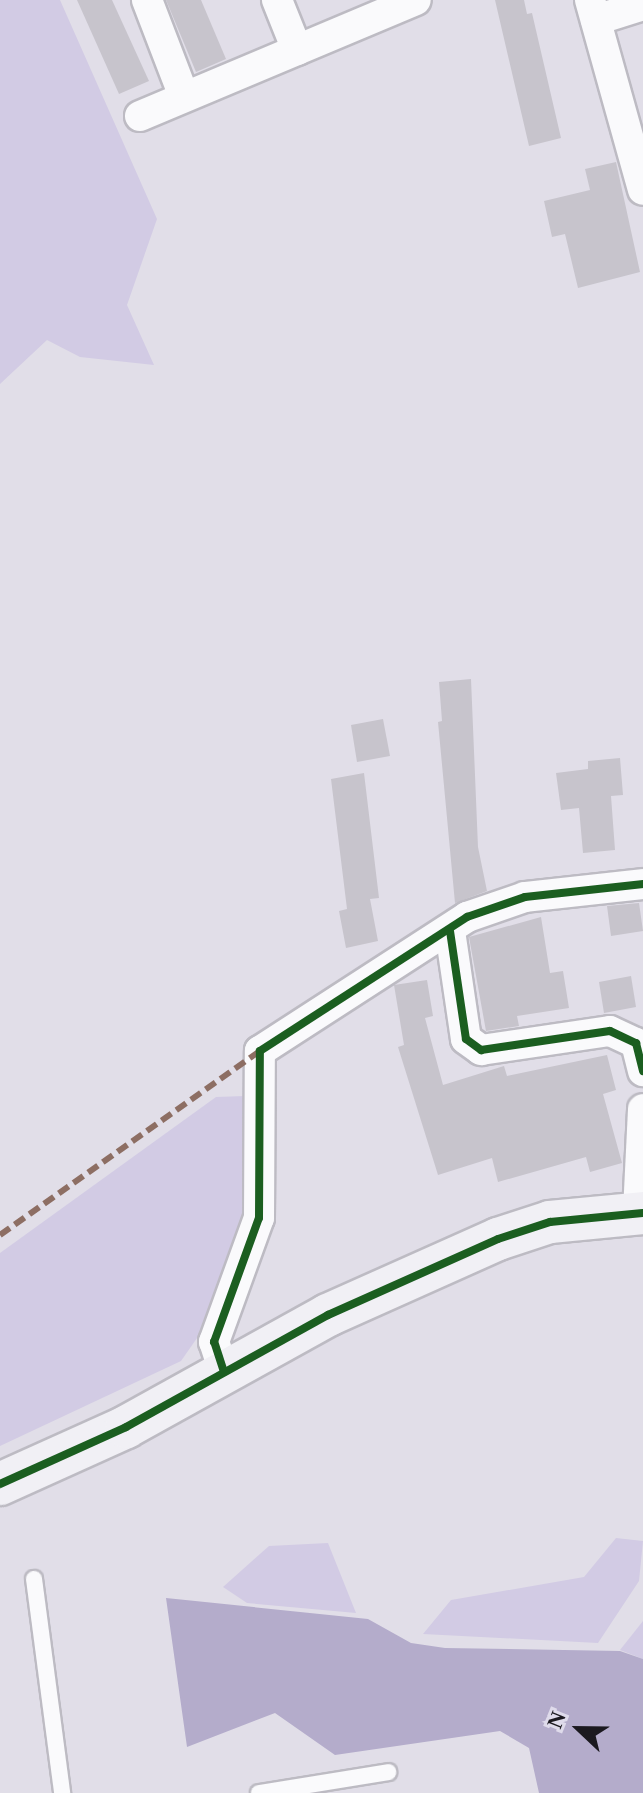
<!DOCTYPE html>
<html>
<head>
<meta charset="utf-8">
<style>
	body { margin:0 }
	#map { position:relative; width:643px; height:1793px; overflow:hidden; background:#e1dee8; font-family:Georgia,serif }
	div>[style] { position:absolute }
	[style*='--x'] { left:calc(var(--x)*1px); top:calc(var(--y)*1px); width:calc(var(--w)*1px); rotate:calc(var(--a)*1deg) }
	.green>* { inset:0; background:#d2cbe4 }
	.water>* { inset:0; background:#b4accb }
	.building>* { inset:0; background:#c7c4cc }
	.roads { filter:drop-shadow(2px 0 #bdbbc3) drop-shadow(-2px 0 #bdbbc3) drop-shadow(0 2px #bdbbc3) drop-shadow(0 -2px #bdbbc3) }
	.lane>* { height:16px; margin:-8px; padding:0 8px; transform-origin:8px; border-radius:8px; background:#fafafc }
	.street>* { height:30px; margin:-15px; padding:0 15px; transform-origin:15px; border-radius:15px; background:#fafafc }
	.secondary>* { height:42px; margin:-21px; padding:0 21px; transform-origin:21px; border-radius:21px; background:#f1f0f5 }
	.quiet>* { height:6px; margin-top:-3px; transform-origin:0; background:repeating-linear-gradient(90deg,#8d6e63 0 12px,transparent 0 18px) }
	.cycleway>* { height:8px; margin:-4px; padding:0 4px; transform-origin:4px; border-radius:4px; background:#1b5e20 }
	span { translate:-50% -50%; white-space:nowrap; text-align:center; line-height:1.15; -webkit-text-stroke:8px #dfdbeb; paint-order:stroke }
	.north { position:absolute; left:539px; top:1689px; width:80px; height:80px; -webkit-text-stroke:6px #dfdbeb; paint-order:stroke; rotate:292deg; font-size:22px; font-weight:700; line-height:32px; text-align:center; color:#1b191f }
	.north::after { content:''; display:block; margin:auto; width:28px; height:36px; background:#1b191f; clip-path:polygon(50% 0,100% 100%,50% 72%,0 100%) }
</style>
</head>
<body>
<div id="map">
	<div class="green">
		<i style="clip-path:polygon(0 0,60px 0,157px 219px,127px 305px,154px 365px,80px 357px,47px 340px,0 384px)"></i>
		<i style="clip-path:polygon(245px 1096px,251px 1227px,225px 1298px,181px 1361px,0 1446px,0 1253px,216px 1097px)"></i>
		<i style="clip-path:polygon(616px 1538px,643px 1541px,639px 1581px,598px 1643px,423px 1634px,451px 1600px,584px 1577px)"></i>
		<i style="clip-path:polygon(328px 1543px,356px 1613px,247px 1603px,223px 1587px,269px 1546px)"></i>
		<i style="clip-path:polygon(643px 1621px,643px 1659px,620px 1650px)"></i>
	</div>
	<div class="water">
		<i style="clip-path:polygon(166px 1598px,368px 1619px,411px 1643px,445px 1648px,620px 1651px,643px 1659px,643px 1793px,539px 1793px,529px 1748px,500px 1731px,335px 1755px,275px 1713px,187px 1747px)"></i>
	</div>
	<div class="building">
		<i style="clip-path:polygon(77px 0,112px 0,149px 81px,119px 94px)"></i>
		<i style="clip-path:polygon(166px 0,201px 0,226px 59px,196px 72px)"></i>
		<i style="clip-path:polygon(495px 0,524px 0,527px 14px,532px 13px,561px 138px,529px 146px)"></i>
		<i style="clip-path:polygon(616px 162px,640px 272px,578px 288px,565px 234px,552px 237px,544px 201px,590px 190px,585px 169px)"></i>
		<i style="clip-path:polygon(471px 679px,478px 847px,487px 891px,455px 903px,438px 722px,442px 721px,439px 682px)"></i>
		<i style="clip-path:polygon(383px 719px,390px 756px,357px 762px,351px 725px)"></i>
		<i style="clip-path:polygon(620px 758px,623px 795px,611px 796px,615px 850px,583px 853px,579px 808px,561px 810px,556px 773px,588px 769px,588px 761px)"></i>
		<i style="clip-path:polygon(364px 773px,379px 898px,370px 899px,378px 941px,346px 948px,339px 911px,347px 909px,331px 779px)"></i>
		<i style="clip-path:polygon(639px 903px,643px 931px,611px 936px,607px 906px)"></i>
		<i style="clip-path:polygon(541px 917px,550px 973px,563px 971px,569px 1008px,517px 1016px,519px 1026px,486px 1031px,469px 937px)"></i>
		<i style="clip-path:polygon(631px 976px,636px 1007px,604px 1013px,599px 982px)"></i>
		<i style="clip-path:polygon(427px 980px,433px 1016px,425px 1018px,443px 1085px,504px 1066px,507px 1076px,607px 1055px,616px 1090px,603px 1094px,622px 1163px,590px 1172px,586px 1157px,498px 1182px,492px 1158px,438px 1175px,398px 1047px,404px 1045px,394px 985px)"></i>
	</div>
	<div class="roads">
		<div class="lane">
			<i style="--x:34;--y:1579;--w:216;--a:82.5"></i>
			<i style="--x:259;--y:1793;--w:131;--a:-9.2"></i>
		</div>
		<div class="street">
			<i style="--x:147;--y:0;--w:101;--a:69"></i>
			<i style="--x:277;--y:0;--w:54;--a:68.2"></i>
			<i style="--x:590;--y:0;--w:197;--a:74.4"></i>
			<i style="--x:596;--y:20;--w:49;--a:-17.7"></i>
			<i style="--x:140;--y:116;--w:299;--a:-22.8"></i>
			<i style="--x:450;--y:931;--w:109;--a:81.6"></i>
			<i style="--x:466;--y:1039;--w:19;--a:36"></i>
			<i style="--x:481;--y:1050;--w:130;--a:-8.4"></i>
			<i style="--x:610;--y:1031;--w:29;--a:25"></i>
			<i style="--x:636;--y:1043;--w:29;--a:76"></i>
			<i style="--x:638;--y:1212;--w:103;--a:-87.2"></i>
			<i style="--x:224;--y:1372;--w:32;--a:-108"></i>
			<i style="--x:214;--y:1342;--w:132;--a:-70.1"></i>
			<i style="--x:259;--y:1218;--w:167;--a:-89.7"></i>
			<i style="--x:260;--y:1051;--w:247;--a:-32.9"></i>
			<i style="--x:467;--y:917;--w:61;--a:-19"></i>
			<i style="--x:525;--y:897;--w:119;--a:-6.3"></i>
		</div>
		<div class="secondary">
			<i style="--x:0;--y:1484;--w:138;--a:-24.3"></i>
			<i style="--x:126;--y:1427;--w:231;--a:-29"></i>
			<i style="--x:328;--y:1315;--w:186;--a:-24.1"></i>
			<i style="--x:498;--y:1239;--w:55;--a:-18.1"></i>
			<i style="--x:550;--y:1222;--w:93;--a:-5.5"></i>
		</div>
	</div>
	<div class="quiet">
		<i style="--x:0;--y:1235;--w:319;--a:-35.3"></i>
	</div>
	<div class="cycleway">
		<i style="--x:450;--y:931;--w:109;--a:81.6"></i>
		<i style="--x:466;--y:1039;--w:19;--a:36"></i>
		<i style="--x:481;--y:1050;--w:130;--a:-8.4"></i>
		<i style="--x:610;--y:1031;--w:29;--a:25"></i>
		<i style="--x:636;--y:1043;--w:29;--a:76"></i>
		<i style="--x:224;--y:1372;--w:32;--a:-108"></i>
		<i style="--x:214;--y:1342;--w:132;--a:-70.1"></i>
		<i style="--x:259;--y:1218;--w:167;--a:-89.7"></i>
		<i style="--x:260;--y:1051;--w:247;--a:-32.9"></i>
		<i style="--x:467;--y:917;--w:61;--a:-19"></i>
		<i style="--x:525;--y:897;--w:119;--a:-6.3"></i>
		<i style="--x:0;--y:1484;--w:138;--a:-24.3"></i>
		<i style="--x:126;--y:1427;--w:231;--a:-29"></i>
		<i style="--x:328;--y:1315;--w:186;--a:-24.1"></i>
		<i style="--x:498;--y:1239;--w:55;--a:-18.1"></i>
		<i style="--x:550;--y:1222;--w:93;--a:-5.5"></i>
	</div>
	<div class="north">N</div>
</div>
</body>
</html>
